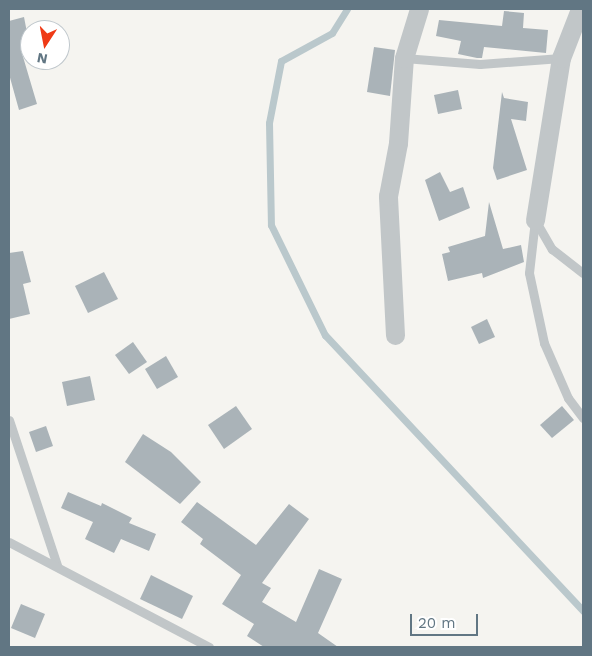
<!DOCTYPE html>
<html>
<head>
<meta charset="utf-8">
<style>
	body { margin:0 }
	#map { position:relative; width:592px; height:656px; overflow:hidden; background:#f5f4f0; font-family:"Work Sans",sans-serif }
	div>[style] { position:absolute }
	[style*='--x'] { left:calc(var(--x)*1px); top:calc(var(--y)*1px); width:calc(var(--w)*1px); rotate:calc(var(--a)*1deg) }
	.stream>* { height:7px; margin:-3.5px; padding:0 3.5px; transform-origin:3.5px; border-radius:3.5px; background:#bac8cc }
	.building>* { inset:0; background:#aab3b8 }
	.service>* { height:9px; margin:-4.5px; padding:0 4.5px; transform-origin:4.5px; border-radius:4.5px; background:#c1c6c8 }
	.minor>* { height:19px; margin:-9.5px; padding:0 9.5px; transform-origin:9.5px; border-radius:9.5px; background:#c1c6c8 }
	span { translate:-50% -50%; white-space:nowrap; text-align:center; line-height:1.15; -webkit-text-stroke:5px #fff; paint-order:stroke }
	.frame { position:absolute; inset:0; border:10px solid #617683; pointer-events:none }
	.north { position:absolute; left:20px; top:20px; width:50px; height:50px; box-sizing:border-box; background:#fff; border:1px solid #c0c8cd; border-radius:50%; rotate:191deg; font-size:14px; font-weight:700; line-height:20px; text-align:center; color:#617683 }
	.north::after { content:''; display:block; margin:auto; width:18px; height:22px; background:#ef3a16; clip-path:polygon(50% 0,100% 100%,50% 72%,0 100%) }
	.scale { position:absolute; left:410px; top:614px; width:68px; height:22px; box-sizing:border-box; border:2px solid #617683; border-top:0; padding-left:6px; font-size:15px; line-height:18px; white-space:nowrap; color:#617683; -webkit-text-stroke:4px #fff; paint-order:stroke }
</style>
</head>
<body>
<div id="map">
	<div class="stream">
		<i style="--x:347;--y:9;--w:28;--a:122"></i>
		<i style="--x:332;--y:33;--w:58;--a:151.2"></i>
		<i style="--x:281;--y:61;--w:63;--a:101"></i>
		<i style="--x:269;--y:123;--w:102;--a:88.9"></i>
		<i style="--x:271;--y:225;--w:123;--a:63.9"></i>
		<i style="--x:325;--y:335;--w:378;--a:46.9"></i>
	</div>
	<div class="building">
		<i style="clip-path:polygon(504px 11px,524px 13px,523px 28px,548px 30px,546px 53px,484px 47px,482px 58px,477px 58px,458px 54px,461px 41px,436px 36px,439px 20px,502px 26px)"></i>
		<i style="clip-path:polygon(24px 17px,30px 48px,21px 50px,37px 104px,19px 110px,9px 74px,9px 21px)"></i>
		<i style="clip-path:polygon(374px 47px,395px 50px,390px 96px,367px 92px)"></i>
		<i style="clip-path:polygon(458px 90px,462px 109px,438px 114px,434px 95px)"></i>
		<i style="clip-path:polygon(502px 92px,504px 98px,528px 102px,526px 121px,511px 119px,527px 170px,497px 180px,493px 168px)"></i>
		<i style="clip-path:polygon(440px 172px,450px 192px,463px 187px,470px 208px,439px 221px,425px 180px)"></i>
		<i style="clip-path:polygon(489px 202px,503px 249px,521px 245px,524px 262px,483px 278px,482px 273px,448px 281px,442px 254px,450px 252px,448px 247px,485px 236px)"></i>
		<i style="clip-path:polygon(23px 251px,31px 282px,23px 284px,30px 314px,9px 319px,9px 253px)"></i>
		<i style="clip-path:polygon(104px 272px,118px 299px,88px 313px,75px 286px)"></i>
		<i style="clip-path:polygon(487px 319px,495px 337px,479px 344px,471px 327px)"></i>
		<i style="clip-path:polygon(133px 342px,147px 362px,129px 374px,115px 355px)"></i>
		<i style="clip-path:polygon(166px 356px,178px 377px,157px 389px,145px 369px)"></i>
		<i style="clip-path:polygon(90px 376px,95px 400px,67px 406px,62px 382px)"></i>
		<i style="clip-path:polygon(236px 406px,252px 429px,224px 449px,208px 425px)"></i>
		<i style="clip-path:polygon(562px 406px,574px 420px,552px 438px,540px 425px)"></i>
		<i style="clip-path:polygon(46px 426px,53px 446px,36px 452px,29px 432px)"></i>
		<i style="clip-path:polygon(143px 434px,171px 452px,201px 482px,180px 504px,125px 462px)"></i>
		<i style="clip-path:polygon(68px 492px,101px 506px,102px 503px,132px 518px,129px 523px,156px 534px,149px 551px,121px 539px,114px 553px,85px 539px,93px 522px,61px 508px)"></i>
		<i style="clip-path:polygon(197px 502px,256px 545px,289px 504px,309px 519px,262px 583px,271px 588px,262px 602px,296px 622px,319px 569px,342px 579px,318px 633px,338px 647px,264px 647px,247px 636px,254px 624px,222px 604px,241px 575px,200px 544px,203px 539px,181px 522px)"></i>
		<i style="clip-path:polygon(151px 575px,193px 596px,182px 619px,140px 599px)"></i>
		<i style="clip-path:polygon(21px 604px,45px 614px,35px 638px,11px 628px)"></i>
	</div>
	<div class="service">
		<i style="--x:404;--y:58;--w:76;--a:4.5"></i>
		<i style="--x:480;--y:64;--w:81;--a:-4.2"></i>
		<i style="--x:535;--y:220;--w:53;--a:96.5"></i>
		<i style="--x:529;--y:273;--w:72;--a:77.9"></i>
		<i style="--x:544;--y:343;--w:60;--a:66.4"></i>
		<i style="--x:568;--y:398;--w:25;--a:53"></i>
		<i style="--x:535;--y:220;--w:34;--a:60"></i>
		<i style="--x:552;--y:249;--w:39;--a:38"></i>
		<i style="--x:9;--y:420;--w:153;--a:71.7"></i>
		<i style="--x:9;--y:542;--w:226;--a:27.7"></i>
	</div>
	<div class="minor">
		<i style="--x:535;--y:220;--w:164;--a:-80.9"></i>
		<i style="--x:561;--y:58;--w:53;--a:-68.8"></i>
		<i style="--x:395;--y:335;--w:139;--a:-92.9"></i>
		<i style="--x:388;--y:196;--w:54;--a:-79.3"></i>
		<i style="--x:398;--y:143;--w:85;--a:-86"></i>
		<i style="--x:404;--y:58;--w:51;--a:-73"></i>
	</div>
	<div class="frame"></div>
	<div class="north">N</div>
	<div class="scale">20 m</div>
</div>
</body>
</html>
